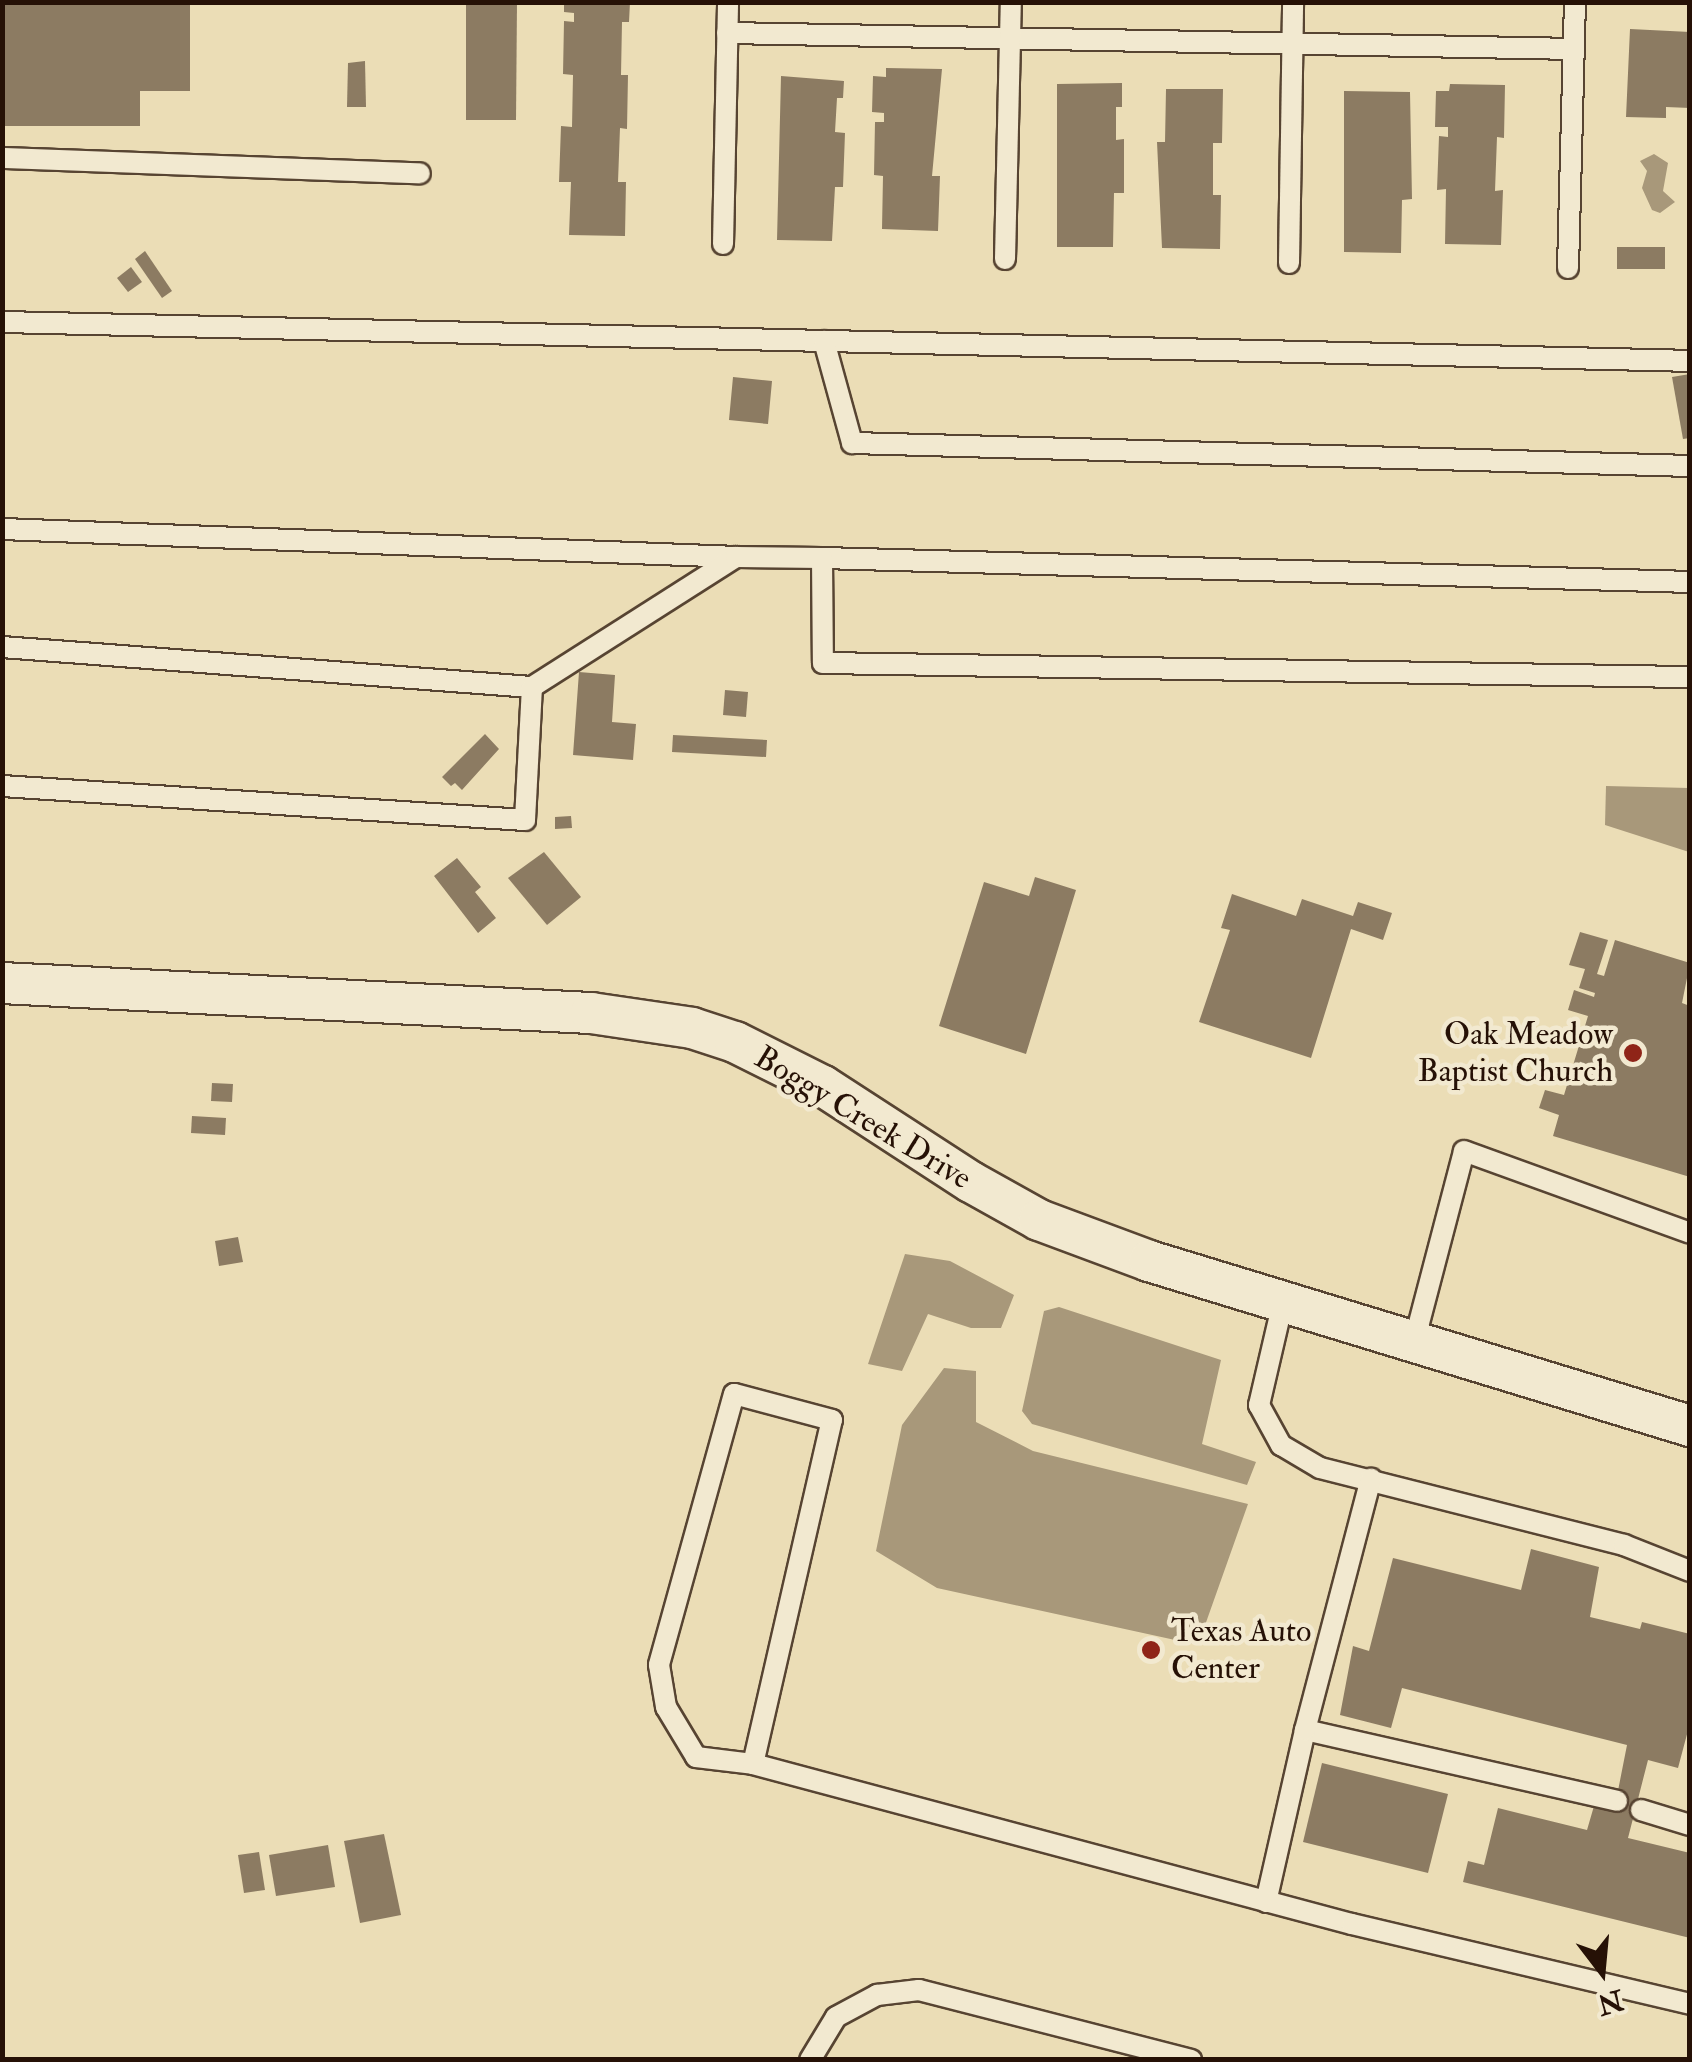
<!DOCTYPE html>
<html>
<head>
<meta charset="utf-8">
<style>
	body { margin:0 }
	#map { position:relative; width:1692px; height:2062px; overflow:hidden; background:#ebddb6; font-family:"IM FELL Double Pica",serif }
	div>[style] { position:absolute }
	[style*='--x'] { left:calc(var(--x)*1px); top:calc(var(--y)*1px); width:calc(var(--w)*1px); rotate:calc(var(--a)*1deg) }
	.water>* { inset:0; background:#a8987a }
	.building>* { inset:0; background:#8c7b62 }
	.roads { filter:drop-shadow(2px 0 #574432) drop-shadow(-2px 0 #574432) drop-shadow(0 2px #574432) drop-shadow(0 -2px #574432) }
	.service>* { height:20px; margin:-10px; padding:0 10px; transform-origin:10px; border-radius:10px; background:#f2e9d0 }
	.minor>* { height:40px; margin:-20px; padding:0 20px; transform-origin:20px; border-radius:20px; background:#f2e9d0 }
	.dots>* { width:28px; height:28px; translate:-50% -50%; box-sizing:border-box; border:5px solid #f2e9d0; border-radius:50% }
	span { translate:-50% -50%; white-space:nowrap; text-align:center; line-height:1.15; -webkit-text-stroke:9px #f2e9d0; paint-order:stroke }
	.poi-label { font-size:32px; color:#261106 }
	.right { translate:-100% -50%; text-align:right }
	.left { translate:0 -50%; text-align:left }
	.street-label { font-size:32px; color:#261106 }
	.frame { position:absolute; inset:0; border:5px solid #261106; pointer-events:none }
	.north { position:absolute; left:1552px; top:1922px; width:100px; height:100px; -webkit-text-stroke:8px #f2e9d0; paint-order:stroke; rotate:164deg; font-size:28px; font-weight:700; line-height:40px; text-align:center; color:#261106 }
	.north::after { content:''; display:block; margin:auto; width:35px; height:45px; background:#261106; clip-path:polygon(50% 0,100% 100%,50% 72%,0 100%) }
</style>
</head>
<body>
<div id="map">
	<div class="water">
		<i style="clip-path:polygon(1654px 154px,1668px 163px,1663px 191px,1675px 202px,1660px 213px,1652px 210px,1642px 188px,1647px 171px,1640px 161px)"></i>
		<i style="clip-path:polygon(1606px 786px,1689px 788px,1689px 852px,1605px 825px)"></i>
		<i style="clip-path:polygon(905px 1254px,950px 1261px,1014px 1295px,1001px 1328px,971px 1328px,928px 1314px,902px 1371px,868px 1364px)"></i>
		<i style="clip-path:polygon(1059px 1307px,1221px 1360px,1202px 1444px,1256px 1462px,1247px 1485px,1032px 1424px,1022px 1411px,1044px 1311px)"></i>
		<i style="clip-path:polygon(944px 1368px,976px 1371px,976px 1422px,1033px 1451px,1248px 1504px,1198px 1645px,937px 1588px,876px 1551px,902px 1425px)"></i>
	</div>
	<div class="building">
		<i style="clip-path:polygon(3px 2px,190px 2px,190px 91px,140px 91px,140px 126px,3px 126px)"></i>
		<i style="clip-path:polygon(466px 2px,517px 2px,516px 120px,466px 120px)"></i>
		<i style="clip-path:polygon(564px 2px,630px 2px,629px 22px,622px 22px,621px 75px,628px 75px,627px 129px,620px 128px,618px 182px,626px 182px,625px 236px,569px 235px,571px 182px,559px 182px,561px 126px,572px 127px,573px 75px,563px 74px,564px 21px,574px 22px,574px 13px,564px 12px)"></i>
		<i style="clip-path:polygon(1630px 29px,1690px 32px,1690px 108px,1666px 107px,1666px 118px,1626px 117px)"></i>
		<i style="clip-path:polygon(365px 61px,366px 107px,347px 107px,348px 63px)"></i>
		<i style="clip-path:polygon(886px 68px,942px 69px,932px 176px,940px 176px,938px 231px,882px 229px,883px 176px,874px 175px,875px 122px,884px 122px,884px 113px,872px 112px,873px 76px,886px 77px)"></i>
		<i style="clip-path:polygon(781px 76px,844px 81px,843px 98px,837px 98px,835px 132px,845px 133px,843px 187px,835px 187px,832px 241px,777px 240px)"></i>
		<i style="clip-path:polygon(1122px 83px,1122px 107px,1116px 107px,1116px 140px,1124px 139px,1124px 193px,1114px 193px,1113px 247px,1057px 247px,1057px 84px)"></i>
		<i style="clip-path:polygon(1450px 84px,1505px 85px,1504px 138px,1497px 137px,1495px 191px,1503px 190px,1501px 245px,1445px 244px,1446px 189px,1437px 190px,1439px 136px,1448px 137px,1448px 127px,1435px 127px,1436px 91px,1449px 91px)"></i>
		<i style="clip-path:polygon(1166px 89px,1223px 89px,1222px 143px,1213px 143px,1213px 195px,1221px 195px,1220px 249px,1162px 248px,1157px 142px,1165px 142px)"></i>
		<i style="clip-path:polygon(1344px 91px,1410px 92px,1412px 199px,1402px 200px,1401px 253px,1344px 252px)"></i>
		<i style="clip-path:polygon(1617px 247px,1665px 247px,1665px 269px,1617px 269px)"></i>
		<i style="clip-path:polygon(145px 251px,172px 291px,162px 298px,135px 259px)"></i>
		<i style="clip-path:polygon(131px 267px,142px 282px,128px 292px,117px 278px)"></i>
		<i style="clip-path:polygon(1690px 374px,1690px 438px,1683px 439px,1672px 377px)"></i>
		<i style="clip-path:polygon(733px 377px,772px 381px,768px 424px,729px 420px)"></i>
		<i style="clip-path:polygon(579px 672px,615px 675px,612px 722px,636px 724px,633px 760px,573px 755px)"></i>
		<i style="clip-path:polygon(725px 690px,748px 692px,746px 717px,723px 715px)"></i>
		<i style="clip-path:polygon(485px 734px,499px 749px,462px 790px,455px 783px,451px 786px,442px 777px)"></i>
		<i style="clip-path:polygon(673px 735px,767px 740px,766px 757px,672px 752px)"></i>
		<i style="clip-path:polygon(571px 816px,572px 828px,555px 829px,555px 817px)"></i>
		<i style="clip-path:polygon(544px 852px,581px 897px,547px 925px,508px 878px)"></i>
		<i style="clip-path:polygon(457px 858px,481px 887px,475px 892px,496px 918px,478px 933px,434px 876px)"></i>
		<i style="clip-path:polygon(1035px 877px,1076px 890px,1026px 1054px,939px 1026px,984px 882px,1029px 896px)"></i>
		<i style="clip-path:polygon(1232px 894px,1296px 916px,1302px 899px,1353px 916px,1358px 902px,1392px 913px,1383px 940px,1351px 929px,1311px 1058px,1199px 1022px,1230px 930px,1221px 928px)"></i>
		<i style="clip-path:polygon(1580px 932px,1608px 940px,1597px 974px,1604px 976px,1615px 940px,1690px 963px,1682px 1003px,1690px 1006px,1690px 1177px,1553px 1136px,1559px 1115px,1539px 1108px,1545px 1090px,1564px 1095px,1588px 1016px,1568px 1010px,1574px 990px,1594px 997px,1595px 993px,1579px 988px,1585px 969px,1569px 965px)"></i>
		<i style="clip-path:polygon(212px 1083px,233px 1084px,232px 1102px,211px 1101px)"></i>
		<i style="clip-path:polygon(192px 1116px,226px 1118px,225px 1135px,191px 1133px)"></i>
		<i style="clip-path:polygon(238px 1237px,243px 1262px,219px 1266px,215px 1241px)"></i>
		<i style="clip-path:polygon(1531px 1549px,1599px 1567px,1590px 1617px,1640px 1629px,1642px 1622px,1690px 1634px,1690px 1723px,1678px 1768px,1648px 1760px,1628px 1838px,1690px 1853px,1690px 1938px,1463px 1882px,1468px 1861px,1484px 1865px,1498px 1808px,1587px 1830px,1594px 1806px,1614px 1811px,1627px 1745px,1402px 1688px,1391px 1728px,1340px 1715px,1353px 1646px,1369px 1651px,1393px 1558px,1521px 1590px)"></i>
		<i style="clip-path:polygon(1322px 1763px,1448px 1794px,1428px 1873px,1303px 1842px)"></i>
		<i style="clip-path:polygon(384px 1834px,401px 1915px,360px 1923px,344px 1841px)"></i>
		<i style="clip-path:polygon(328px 1845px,335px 1887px,276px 1896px,269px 1855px)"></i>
		<i style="clip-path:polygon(259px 1852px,265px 1890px,244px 1893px,238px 1855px)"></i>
	</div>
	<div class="roads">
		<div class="service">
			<i style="--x:727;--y:33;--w:847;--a:1.08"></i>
			<i style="--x:2;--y:158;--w:418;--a:2.1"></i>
			<i style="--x:723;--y:244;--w:242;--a:-88.8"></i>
			<i style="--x:1005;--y:259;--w:257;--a:-88.7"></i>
			<i style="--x:1289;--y:263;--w:261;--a:-89.1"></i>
			<i style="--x:1568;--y:268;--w:266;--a:-88.5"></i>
			<i style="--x:2;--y:322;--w:1688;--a:1.32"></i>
			<i style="--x:824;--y:341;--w:106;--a:74.6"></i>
			<i style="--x:852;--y:443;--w:838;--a:1.57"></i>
			<i style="--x:2;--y:529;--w:735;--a:2.18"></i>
			<i style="--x:822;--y:558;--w:868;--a:1.58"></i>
			<i style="--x:2;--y:647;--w:532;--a:4.32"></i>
			<i style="--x:532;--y:687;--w:242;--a:-32.5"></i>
			<i style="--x:736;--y:557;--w:86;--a:0.7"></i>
			<i style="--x:822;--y:558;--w:105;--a:89.5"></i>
			<i style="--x:823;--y:663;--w:867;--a:0.93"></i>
			<i style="--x:2;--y:786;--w:524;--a:3.72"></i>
			<i style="--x:525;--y:820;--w:133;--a:-87"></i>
			<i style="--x:1283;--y:1302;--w:106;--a:103.1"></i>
			<i style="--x:1259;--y:1405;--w:46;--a:61.2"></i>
			<i style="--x:1281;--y:1445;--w:45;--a:30.5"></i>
			<i style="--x:1320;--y:1468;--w:314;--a:14.2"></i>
			<i style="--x:1624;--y:1545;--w:71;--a:21.5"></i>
			<i style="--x:1414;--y:1342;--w:197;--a:-75.3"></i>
			<i style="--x:1464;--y:1151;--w:240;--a:19.9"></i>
			<i style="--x:1305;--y:1730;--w:320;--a:12.8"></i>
			<i style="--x:753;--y:1764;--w:353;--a:-77.1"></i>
			<i style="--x:832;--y:1420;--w:101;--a:-165.1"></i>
			<i style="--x:734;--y:1394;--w:281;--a:105.5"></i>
			<i style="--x:659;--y:1665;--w:43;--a:80.5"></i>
			<i style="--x:666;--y:1707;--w:58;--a:59"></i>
			<i style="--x:696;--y:1757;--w:57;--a:7"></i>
			<i style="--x:753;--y:1764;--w:620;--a:14.96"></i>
			<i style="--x:1352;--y:1924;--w:347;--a:13.3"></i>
			<i style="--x:1641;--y:1810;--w:51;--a:17"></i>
			<i style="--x:1266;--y:1902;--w:176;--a:-77.2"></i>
			<i style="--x:1305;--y:1730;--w:260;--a:-75.3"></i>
			<i style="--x:810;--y:2060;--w:50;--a:-58.8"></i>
			<i style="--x:836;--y:2017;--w:47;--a:-28.2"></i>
			<i style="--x:877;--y:1995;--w:42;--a:-6.8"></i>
			<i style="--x:919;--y:1990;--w:281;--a:14.4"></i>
		</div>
		<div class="minor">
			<i style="--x:2;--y:983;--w:590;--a:2.92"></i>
			<i style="--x:591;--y:1013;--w:102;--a:8.4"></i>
			<i style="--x:692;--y:1028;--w:45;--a:18"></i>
			<i style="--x:735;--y:1042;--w:98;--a:26.6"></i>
			<i style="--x:823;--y:1086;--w:176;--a:33"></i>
			<i style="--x:971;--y:1182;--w:78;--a:29.2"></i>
			<i style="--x:1039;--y:1220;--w:117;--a:20.4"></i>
			<i style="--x:1149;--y:1261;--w:566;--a:16.96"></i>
		</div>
	</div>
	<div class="dots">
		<i style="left:1633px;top:1053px;background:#8f2418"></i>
		<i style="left:1151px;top:1650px;background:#8f2418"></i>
	</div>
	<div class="poi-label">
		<span class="right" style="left:1613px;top:1053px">Oak Meadow<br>Baptist Church</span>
		<span class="left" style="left:1171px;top:1650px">Texas Auto<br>Center</span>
	</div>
	<div class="street-label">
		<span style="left:863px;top:1118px;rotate:31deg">Boggy Creek Drive</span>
	</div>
	<div class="frame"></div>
	<div class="north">N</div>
</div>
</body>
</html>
